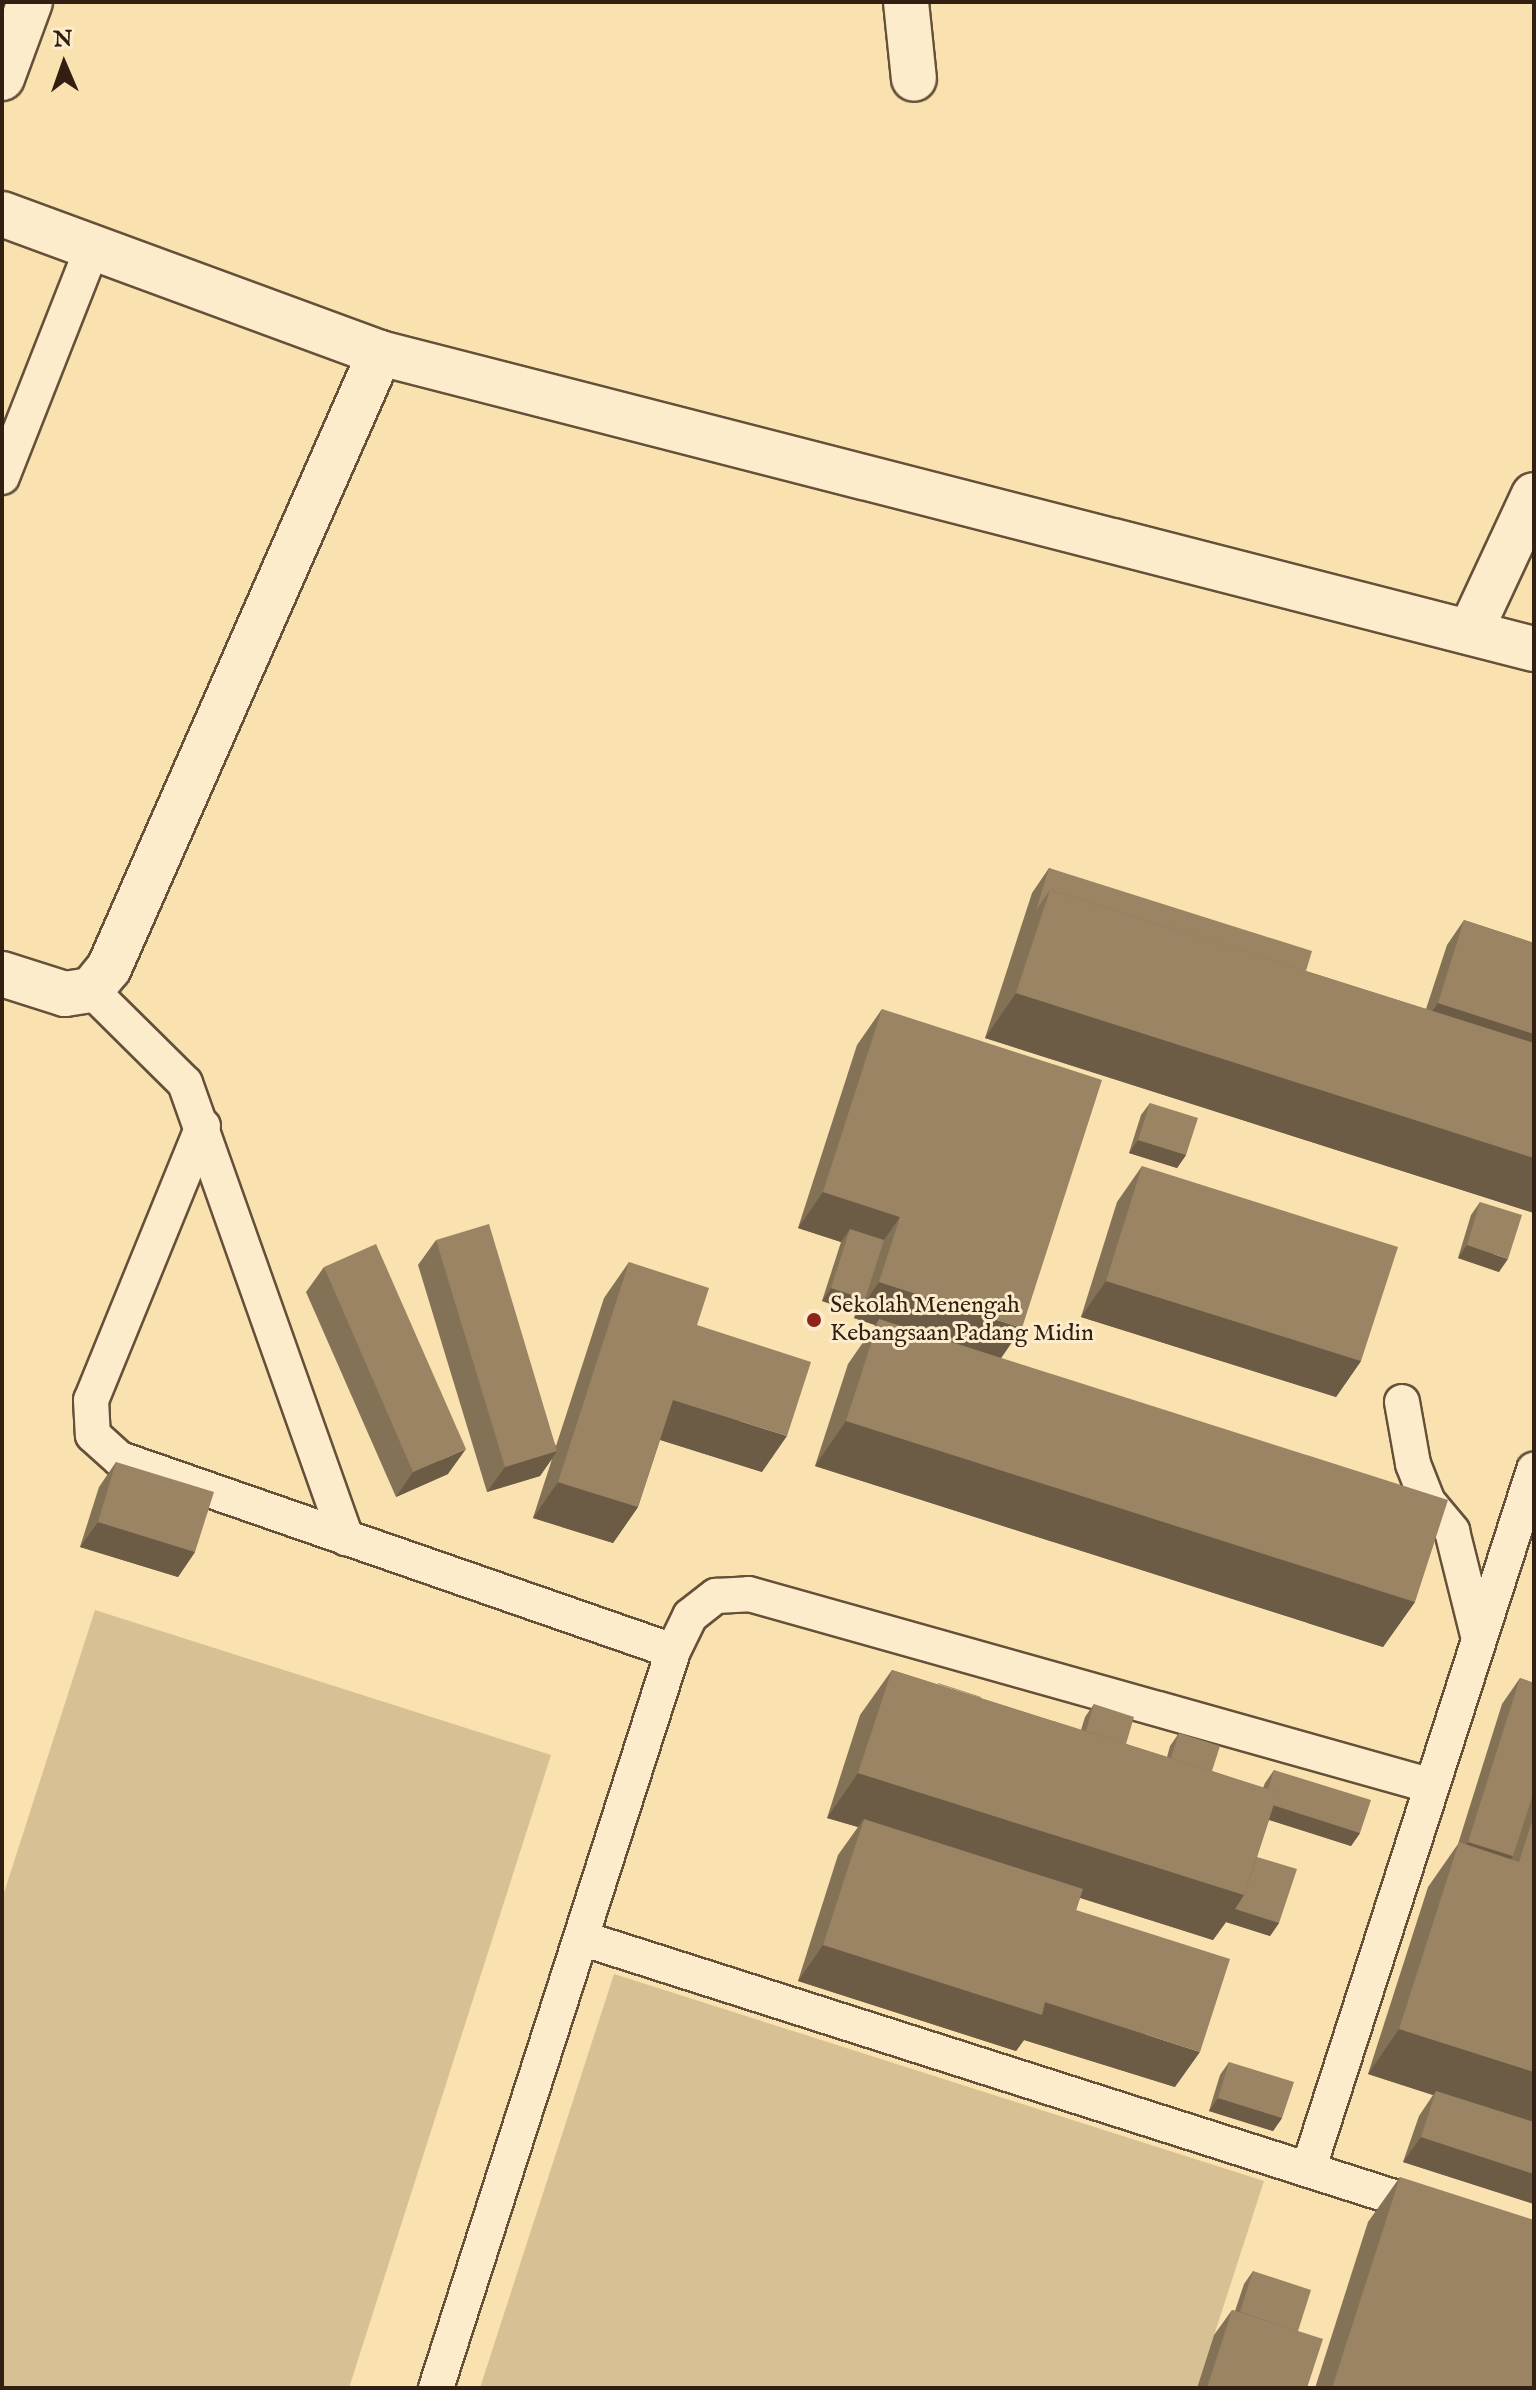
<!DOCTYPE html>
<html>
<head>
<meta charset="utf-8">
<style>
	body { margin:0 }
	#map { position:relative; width:1536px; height:2390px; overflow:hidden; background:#fae1b0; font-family:"IM FELL English",serif }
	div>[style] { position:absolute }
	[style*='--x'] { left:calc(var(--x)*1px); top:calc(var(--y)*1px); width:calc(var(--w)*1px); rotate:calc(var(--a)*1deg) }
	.green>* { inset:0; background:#d8c095 }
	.roads { filter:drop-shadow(2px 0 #655039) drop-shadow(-2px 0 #655039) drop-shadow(0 2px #655039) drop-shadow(0 -2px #655039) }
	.lane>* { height:34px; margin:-17px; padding:0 17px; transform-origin:17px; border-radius:17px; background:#fceccc }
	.street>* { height:44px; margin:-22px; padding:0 22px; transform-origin:22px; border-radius:22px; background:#fceccc }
	.wall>* { inset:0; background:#847256 }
	.shaded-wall>* { inset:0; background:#6c5c46 }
	.building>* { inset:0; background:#9a8464 }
	.dots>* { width:22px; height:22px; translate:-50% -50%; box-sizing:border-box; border:4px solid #fceccc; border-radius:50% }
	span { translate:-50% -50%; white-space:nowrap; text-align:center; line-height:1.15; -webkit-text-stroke:6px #fceccc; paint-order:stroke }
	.poi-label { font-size:24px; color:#331f11 }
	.left { translate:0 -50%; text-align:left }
	.frame { position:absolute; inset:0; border:4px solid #331f11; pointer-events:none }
	.north { position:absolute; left:24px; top:24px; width:80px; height:80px; -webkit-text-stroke:6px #fceccc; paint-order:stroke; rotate:358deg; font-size:22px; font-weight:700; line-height:32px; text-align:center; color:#331f11 }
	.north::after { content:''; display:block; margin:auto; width:28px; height:36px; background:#331f11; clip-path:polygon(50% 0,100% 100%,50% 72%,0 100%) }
</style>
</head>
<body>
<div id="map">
	<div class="green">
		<i style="clip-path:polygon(95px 1610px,551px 1755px,349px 2388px,2px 2388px,2px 1899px)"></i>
		<i style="clip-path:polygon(614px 1974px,1264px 2181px,1197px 2388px,480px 2388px)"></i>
	</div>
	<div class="roads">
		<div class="lane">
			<i style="--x:2;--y:477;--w:246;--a:-68.5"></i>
			<i style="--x:91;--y:990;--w:132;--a:44.7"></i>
			<i style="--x:185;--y:1083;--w:483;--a:70.5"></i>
			<i style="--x:203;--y:1126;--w:296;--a:112.2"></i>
			<i style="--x:91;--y:1400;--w:35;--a:87"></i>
			<i style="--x:93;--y:1435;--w:36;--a:42"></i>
			<i style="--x:120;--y:1459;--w:585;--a:19.15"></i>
			<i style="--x:1402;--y:1402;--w:63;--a:79.9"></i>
			<i style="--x:1413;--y:1464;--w:41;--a:68.5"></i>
			<i style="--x:1428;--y:1502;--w:38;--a:50"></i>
			<i style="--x:1452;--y:1531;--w:111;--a:76"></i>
			<i style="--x:581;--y:1938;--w:892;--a:17.68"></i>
			<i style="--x:1308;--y:2170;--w:736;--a:-72.11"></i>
			<i style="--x:436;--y:2388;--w:774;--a:-72.17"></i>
			<i style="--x:673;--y:1651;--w:39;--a:-64"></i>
			<i style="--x:690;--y:1616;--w:33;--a:-38"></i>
			<i style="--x:716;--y:1596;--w:33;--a:-3"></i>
			<i style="--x:749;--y:1594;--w:709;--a:15.7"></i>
		</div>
		<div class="street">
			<i style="--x:906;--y:2;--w:77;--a:84.1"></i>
			<i style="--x:2;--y:78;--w:81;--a:-69.8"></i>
			<i style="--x:2;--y:214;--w:403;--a:20.2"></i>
			<i style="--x:380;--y:353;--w:1191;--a:14.39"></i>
			<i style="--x:1470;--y:632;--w:151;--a:-65"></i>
			<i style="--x:2;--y:974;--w:66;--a:17.6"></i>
			<i style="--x:65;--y:994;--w:26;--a:-9"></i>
			<i style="--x:91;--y:990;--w:28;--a:-51"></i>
			<i style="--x:109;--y:968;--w:672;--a:-66.22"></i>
		</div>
	</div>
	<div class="wall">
		<i style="clip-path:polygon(1049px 868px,1306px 971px,1426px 1009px,1447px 945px,1464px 920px,1534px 943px,1534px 1213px,985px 1038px,1032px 893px)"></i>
		<i style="clip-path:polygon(882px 1009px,1001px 1358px,1415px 1602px,1383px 1647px,815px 1466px,848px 1364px,875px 1325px,854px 1318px,856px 1312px,822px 1301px,841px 1242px,798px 1228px,857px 1045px)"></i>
		<i style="clip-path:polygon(1150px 1103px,1186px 1155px,1177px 1168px,1129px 1153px,1141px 1115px)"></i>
		<i style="clip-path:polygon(1142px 1166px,1361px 1361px,1336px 1397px,1081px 1317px,1117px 1202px)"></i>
		<i style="clip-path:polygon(1480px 1202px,1499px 1272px,1458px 1258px,1471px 1215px)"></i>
		<i style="clip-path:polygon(436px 1240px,556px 1446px,604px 1298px,629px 1262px,697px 1325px,762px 1472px,660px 1440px,638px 1507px,613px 1543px,533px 1518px,552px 1459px,540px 1476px,487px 1492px,418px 1265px)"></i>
		<i style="clip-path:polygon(324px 1267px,448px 1474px,396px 1497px,306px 1292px)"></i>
		<i style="clip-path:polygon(116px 1462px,195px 1552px,178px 1577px,80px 1547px,99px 1487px)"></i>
		<i style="clip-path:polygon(892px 1670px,1081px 1730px,1085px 1717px,1094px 1704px,1126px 1744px,1167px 1757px,1170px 1746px,1179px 1733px,1212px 1771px,1263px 1788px,1265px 1783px,1274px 1770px,1360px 1833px,1351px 1846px,1269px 1820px,1257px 1857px,1279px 1923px,1270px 1936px,1226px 1922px,1213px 1940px,1080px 1898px,1076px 1910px,1175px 2087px,1024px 2040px,1016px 2051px,798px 1981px,838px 1855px,858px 1827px,827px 1818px,860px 1715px)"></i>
		<i style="clip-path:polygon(1520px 1678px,1534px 1683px,1534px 2204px,1403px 2162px,1419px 2116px,1433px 2095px,1368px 2074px,1428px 1887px,1458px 1844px,1502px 1704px)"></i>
		<i style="clip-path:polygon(1229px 2062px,1282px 2118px,1273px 2131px,1209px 2111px,1220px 2075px)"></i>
		<i style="clip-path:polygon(1400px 2177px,1534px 2388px,1315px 2388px,1368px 2222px)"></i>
		<i style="clip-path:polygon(1253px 2271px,1298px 2331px,1307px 2388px,1197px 2388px,1214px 2335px,1232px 2310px,1235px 2311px,1244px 2284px)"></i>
	</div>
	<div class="shaded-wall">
		<i style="clip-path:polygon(1016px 993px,1534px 1158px,1534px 1213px,985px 1038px)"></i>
		<i style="clip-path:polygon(1438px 1003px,1534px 1034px,1534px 1065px,1420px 1028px)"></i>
		<i style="clip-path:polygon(1138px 1140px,1186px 1155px,1177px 1168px,1129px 1153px)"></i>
		<i style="clip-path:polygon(823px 1192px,900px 1217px,875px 1253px,850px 1229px,841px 1242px,798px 1228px)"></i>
		<i style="clip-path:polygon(1467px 1245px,1508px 1259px,1499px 1272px,1458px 1258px)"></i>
		<i style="clip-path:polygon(1106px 1281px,1361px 1361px,1336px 1397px,1081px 1317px)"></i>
		<i style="clip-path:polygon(879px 1282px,1022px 1328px,997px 1364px,879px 1319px,875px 1325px,854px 1318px)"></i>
		<i style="clip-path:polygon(831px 1288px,865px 1299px,855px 1312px,822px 1301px)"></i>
		<i style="clip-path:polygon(673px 1400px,787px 1436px,762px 1472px,648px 1436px)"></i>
		<i style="clip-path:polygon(846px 1421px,1415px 1602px,1383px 1647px,815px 1466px)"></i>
		<i style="clip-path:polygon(466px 1449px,448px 1474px,396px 1497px,413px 1472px)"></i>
		<i style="clip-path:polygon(557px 1451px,540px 1476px,487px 1492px,505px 1467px)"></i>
		<i style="clip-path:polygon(558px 1482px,638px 1507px,613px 1543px,533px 1518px)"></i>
		<i style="clip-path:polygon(98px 1522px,195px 1552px,178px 1577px,80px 1547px)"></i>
		<i style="clip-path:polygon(858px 1773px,1244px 1895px,1279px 1923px,1270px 1936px,1226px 1922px,1213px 1940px,861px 1828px,864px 1819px,858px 1827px,827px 1818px)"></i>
		<i style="clip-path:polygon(1263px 1802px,1360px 1833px,1351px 1846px,1254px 1815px)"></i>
		<i style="clip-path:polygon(1468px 1842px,1513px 1856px,1495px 1881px,1451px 1867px)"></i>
		<i style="clip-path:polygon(823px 1945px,1045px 2002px,1200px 2052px,1175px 2087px,1024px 2040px,1016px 2051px,798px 1981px)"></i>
		<i style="clip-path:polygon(1399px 2029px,1534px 2072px,1534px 2127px,1436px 2091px,1433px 2095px,1368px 2074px)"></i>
		<i style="clip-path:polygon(1218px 2098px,1282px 2118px,1273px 2131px,1209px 2111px)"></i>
		<i style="clip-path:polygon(1421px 2137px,1534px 2174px,1534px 2204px,1403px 2162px)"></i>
	</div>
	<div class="building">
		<i style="clip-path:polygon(1049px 868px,1312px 951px,1306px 971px,1050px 890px,1036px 910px)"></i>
		<i style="clip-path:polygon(1050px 890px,1534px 1043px,1534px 1158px,1016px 993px)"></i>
		<i style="clip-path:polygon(1464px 920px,1534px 943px,1534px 1034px,1438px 1003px)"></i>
		<i style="clip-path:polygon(882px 1009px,1102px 1080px,1022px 1328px,879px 1282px,900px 1217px,823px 1192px)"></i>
		<i style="clip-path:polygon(1150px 1103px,1198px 1118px,1186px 1155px,1138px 1140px)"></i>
		<i style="clip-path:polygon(1142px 1166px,1398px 1247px,1361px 1361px,1106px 1281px)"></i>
		<i style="clip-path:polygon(1480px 1202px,1522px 1215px,1508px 1259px,1467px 1245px)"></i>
		<i style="clip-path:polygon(489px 1224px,557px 1451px,505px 1467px,436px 1240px)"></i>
		<i style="clip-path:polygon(850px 1229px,884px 1240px,865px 1299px,831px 1288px)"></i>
		<i style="clip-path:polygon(376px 1244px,466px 1449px,413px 1472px,324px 1267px)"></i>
		<i style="clip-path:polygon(629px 1262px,709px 1288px,697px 1325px,811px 1362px,787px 1436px,673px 1400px,638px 1507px,558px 1482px)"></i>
		<i style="clip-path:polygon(879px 1319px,1448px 1500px,1415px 1602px,846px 1421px)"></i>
		<i style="clip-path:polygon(116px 1462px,214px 1492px,195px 1552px,98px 1522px)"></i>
		<i style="clip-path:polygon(892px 1670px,1278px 1792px,1244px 1895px,858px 1773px)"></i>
		<i style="clip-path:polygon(1520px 1678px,1534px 1683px,1534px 1791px,1513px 1856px,1468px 1842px)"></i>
		<i style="clip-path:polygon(938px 1683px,981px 1697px,981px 1698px,938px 1684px)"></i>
		<i style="clip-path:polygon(1094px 1704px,1134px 1717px,1126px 1744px,1086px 1731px)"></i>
		<i style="clip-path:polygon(1179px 1733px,1220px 1746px,1212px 1771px,1171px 1758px)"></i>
		<i style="clip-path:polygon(1274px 1770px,1371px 1800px,1360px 1833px,1273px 1805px,1278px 1792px,1268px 1789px)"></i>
		<i style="clip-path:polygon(1534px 1815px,1534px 2072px,1399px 2029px,1459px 1842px,1519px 1862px)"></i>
		<i style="clip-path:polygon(864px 1819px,1083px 1889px,1076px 1910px,1230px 1959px,1200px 2052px,1045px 2002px,1042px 2015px,823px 1945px)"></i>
		<i style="clip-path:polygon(1257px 1857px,1297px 1869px,1279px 1923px,1235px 1909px,1244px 1895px)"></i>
		<i style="clip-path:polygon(1229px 2062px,1294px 2082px,1282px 2118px,1218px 2098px)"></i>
		<i style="clip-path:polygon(1436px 2091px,1534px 2122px,1534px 2174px,1421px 2137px)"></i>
		<i style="clip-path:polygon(1400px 2177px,1534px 2220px,1534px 2388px,1332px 2388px)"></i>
		<i style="clip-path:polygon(1253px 2271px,1311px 2290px,1298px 2331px,1240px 2312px)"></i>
		<i style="clip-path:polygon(1232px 2310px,1323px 2339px,1307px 2388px,1207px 2388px)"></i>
	</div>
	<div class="dots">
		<i style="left:814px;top:1320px;background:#8f2418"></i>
	</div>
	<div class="poi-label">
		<span class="left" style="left:830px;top:1320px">Sekolah Menengah<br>Kebangsaan Padang Midin</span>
	</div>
	<div class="frame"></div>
	<div class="north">N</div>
</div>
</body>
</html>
